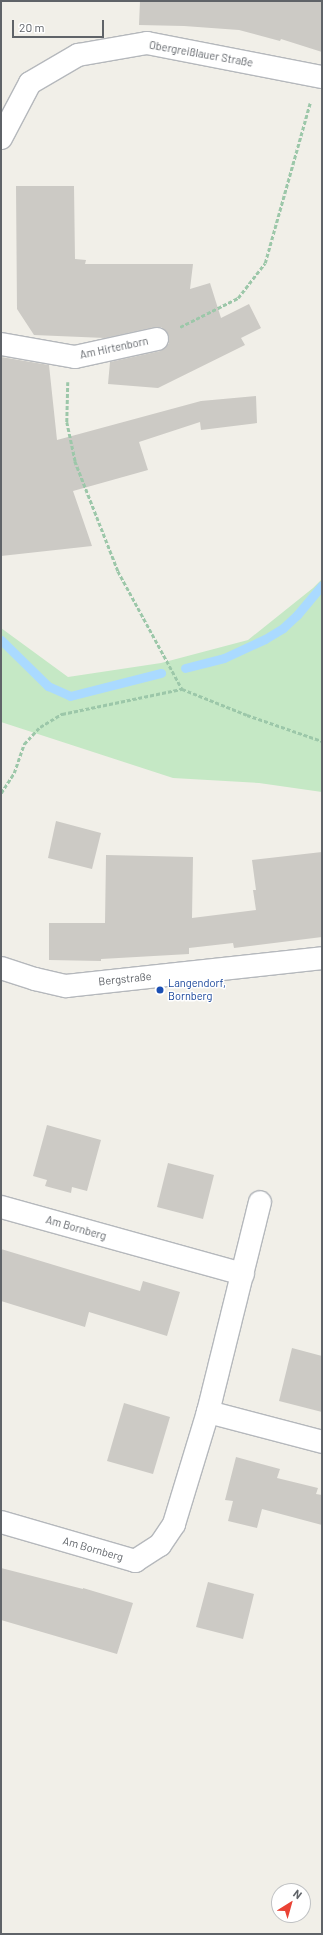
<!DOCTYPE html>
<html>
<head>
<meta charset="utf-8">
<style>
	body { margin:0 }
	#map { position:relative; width:323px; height:1935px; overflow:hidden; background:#f1efe8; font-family:Barlow,sans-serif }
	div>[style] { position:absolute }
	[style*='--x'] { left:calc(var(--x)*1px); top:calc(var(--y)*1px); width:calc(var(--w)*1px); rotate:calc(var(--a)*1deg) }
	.green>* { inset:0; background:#c5e8c5 }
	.stream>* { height:9px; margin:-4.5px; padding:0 4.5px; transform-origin:4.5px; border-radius:4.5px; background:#aadaff }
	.building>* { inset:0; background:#cccac5 }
	.path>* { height:2.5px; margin-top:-1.25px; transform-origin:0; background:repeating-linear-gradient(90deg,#9cc7a9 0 4px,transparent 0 6px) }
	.roads { filter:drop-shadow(1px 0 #b5b8bc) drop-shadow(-1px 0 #b5b8bc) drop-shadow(0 1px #b5b8bc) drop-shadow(0 -1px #b5b8bc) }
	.minor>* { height:22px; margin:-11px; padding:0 11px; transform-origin:11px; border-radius:11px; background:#fff }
	.dots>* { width:11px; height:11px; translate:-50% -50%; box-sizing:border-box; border:2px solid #fff; border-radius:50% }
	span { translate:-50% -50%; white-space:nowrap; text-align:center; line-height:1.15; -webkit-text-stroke:3px #fff; paint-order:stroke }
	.street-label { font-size:11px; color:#5f6368 }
	.transit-label { font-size:11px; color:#164399 }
	.left { translate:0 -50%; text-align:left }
	.frame { position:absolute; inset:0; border:2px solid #5f6368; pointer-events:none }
	.north { position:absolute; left:271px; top:1883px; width:40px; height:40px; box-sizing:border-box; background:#fff; border:1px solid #bfc1c3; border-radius:50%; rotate:37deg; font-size:11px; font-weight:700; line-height:16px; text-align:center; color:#5f6368 }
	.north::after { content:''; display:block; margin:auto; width:14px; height:18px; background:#ea4335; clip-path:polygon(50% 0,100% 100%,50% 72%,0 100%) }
	.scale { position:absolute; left:12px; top:20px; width:92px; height:18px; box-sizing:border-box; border:2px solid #5f6368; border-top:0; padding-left:5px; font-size:12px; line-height:14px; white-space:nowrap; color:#5f6368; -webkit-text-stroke:3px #fff; paint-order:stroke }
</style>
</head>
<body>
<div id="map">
	<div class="green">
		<i style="clip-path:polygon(322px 579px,322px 792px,259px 783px,173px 778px,1px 722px,1px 628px,68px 677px,161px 663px,248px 640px,313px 588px)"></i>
	</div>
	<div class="stream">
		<i style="--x:1;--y:640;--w:66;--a:44.4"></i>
		<i style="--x:48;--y:686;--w:24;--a:24"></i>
		<i style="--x:70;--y:696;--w:94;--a:-14.2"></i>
		<i style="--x:185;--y:668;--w:40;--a:-14.4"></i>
		<i style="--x:224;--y:658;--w:45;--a:-24.9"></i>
		<i style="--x:265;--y:639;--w:21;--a:-31"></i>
		<i style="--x:283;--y:628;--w:19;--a:-43"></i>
		<i style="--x:297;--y:615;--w:39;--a:-50"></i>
	</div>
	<div class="building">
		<i style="clip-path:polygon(140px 1px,322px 1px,322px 52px,281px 39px,280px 41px,239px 30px,184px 26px,139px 25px)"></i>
		<i style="clip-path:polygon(16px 186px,74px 186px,75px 259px,86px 260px,85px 264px,193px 264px,190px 289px,210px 283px,221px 318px,249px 304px,261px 328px,241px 338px,245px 345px,158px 388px,108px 384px,110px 362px,160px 351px,165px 348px,169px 343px,169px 336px,166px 331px,161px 327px,155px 327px,105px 338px,34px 335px,17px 309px)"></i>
		<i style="clip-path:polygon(1px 357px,49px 365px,57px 440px,201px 401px,256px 396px,257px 423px,201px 430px,200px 422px,139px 442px,148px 470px,73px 491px,92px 546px,1px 556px)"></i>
		<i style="clip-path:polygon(56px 821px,101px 833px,92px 869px,48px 858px)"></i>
		<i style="clip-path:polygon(322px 852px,322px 937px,234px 948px,233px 943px,189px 948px,189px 954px,101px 959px,101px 961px,49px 960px,49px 923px,105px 923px,106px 855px,193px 857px,192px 918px,256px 910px,253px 890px,256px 890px,252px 860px)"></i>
		<i style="clip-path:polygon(47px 1125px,101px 1140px,87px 1191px,72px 1187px,71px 1193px,45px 1186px,47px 1180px,33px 1176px)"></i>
		<i style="clip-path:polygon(168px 1163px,214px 1175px,203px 1219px,157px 1207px)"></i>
		<i style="clip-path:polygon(1px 1249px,140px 1291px,143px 1281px,180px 1292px,167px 1336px,89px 1312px,85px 1327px,1px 1301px)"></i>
		<i style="clip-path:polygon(292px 1348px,322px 1356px,322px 1412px,279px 1401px)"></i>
		<i style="clip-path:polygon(124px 1403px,170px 1417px,153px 1474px,107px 1461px)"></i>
		<i style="clip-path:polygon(236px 1457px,280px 1469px,277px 1478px,318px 1488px,316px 1494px,322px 1495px,322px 1525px,262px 1509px,257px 1528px,228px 1521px,233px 1501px,225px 1500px)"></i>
		<i style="clip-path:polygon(1px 1568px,83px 1589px,83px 1588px,133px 1603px,117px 1654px,1px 1620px)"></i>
		<i style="clip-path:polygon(208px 1582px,254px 1594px,243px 1639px,196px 1627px)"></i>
	</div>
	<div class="path">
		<i style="--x:180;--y:327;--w:65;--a:-26.6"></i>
		<i style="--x:238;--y:298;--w:44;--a:-52.4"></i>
		<i style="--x:265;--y:263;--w:166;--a:-74.3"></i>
		<i style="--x:68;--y:382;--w:40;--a:91.4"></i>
		<i style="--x:67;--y:422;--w:40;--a:78"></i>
		<i style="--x:75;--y:461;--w:118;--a:68.6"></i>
		<i style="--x:118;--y:571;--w:134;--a:61.5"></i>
		<i style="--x:182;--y:689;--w:70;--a:21.8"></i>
		<i style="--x:247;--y:715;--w:79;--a:19.1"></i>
		<i style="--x:1;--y:793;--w:24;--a:-57"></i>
		<i style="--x:14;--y:773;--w:31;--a:-71"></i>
		<i style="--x:24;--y:744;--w:23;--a:-47"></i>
		<i style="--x:40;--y:727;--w:26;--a:-31"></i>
		<i style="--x:62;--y:714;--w:123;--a:-11.8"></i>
	</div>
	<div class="roads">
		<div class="minor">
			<i style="--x:1;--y:138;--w:62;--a:-62.2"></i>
			<i style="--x:30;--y:83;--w:56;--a:-30.3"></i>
			<i style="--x:78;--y:55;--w:70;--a:-9.9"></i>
			<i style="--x:147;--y:43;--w:178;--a:11"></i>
			<i style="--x:1;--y:344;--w:75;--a:10"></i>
			<i style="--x:75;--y:357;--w:84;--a:-12.4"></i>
			<i style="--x:1;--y:968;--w:36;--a:18"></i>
			<i style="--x:35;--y:979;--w:32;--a:13"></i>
			<i style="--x:66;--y:986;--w:258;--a:-6.2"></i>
			<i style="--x:1;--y:1207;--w:251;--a:15.5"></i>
			<i style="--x:208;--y:1412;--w:118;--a:14.7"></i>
			<i style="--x:1;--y:1522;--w:140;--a:16.2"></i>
			<i style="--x:135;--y:1561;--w:30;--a:-33"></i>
			<i style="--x:160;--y:1545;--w:25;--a:-56"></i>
			<i style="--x:174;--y:1524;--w:117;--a:-73.1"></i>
			<i style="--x:208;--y:1412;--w:216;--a:-76.1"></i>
		</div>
	</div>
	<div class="dots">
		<i style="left:160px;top:990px;background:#1a4fb4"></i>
	</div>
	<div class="street-label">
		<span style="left:201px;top:54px;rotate:10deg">Obergreißlauer Straße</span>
		<span style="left:114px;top:348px;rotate:-12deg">Am Hirtenborn</span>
		<span style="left:125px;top:979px;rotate:-6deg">Bergstraße</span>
		<span style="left:76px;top:1228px;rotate:16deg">Am Bornberg</span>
		<span style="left:93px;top:1549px;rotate:16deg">Am Bornberg</span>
	</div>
	<div class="transit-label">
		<span class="left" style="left:168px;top:990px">Langendorf,<br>Bornberg</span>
	</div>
	<div class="frame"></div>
	<div class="north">N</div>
	<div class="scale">20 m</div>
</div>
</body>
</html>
